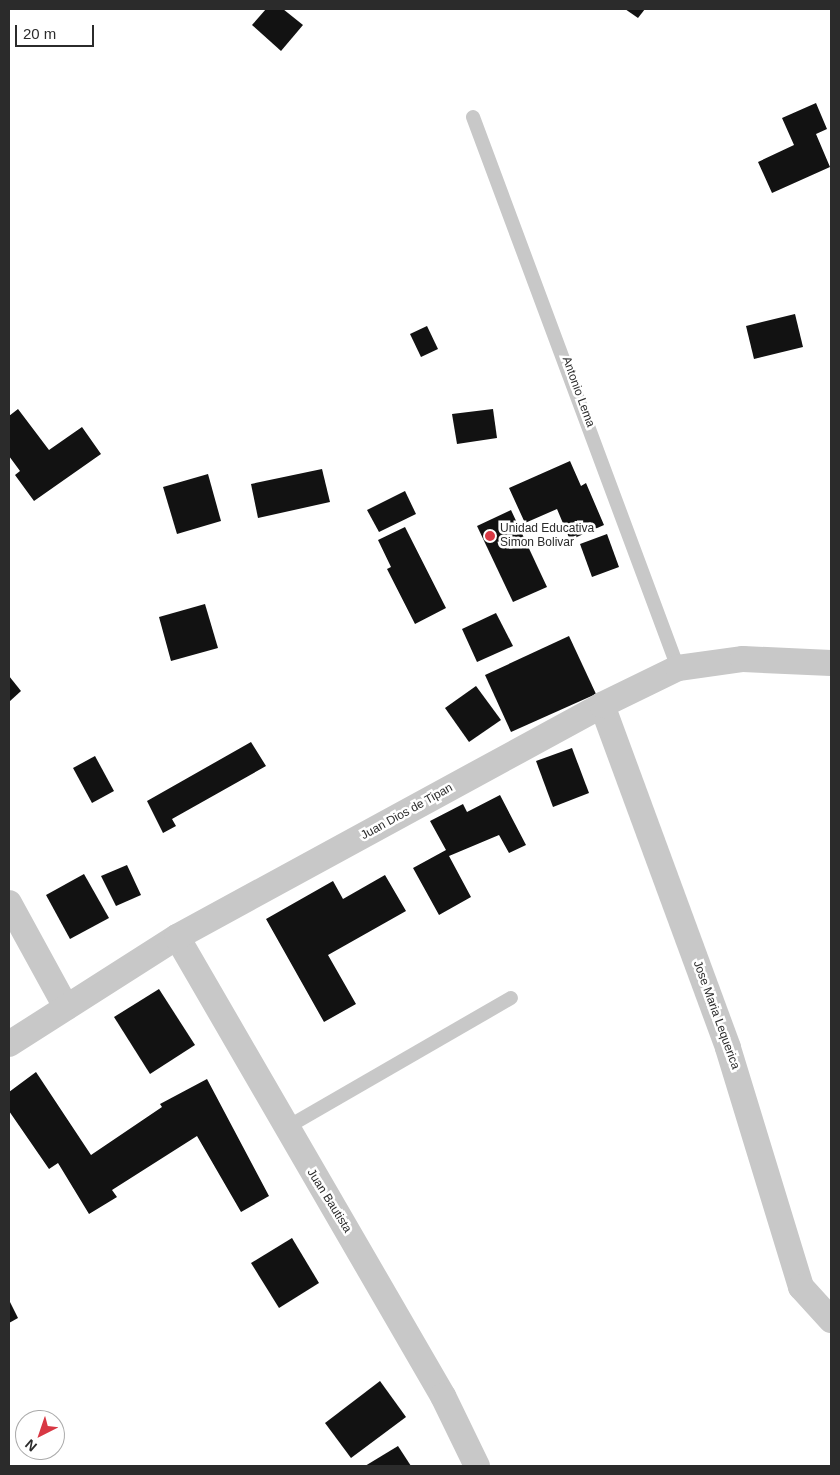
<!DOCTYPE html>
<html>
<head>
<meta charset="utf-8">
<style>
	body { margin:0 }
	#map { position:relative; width:840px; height:1475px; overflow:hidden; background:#fff; font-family:Arial,sans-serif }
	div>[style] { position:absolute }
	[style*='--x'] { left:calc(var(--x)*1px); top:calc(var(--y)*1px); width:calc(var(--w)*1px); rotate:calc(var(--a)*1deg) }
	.building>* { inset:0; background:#121212 }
	.service>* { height:14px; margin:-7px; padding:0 7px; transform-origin:7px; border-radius:7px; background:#c8c8c8 }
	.minor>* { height:26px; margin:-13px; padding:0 13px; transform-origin:13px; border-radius:13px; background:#c8c8c8 }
	.dots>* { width:14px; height:14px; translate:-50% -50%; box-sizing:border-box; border:2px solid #fff; border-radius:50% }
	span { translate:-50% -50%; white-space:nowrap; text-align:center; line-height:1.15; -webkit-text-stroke:5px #fff; paint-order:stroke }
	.street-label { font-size:12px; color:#2b2b2b }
	.poi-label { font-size:12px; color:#2b2b2b }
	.left { translate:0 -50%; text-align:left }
	.frame { position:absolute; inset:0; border:10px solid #2b2b2b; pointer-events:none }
	.north { position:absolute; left:15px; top:1410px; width:50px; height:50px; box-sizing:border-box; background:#fff; border:1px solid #aaa; border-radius:50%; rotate:221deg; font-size:14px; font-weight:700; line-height:20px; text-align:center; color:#2b2b2b }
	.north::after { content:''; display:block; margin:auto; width:18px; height:22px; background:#d83844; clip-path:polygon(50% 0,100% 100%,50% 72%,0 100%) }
	.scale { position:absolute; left:15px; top:25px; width:79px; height:22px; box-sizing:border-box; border:2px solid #2b2b2b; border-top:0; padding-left:6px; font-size:15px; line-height:18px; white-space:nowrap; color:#2b2b2b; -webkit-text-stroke:4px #fff; paint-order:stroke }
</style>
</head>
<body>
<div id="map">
	<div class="building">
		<i style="clip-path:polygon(266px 9px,283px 9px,303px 25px,281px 51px,252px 25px)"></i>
		<i style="clip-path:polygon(625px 9px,645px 9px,638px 18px)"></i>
		<i style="clip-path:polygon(816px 103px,827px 129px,816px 134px,830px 167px,772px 193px,758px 162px,794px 145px,782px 118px)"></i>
		<i style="clip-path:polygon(795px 314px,803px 347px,754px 359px,746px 326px)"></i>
		<i style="clip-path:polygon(427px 326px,438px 349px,421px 357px,410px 334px)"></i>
		<i style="clip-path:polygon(18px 409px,49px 450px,82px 427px,101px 454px,34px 501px,15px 475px,20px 471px,9px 456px,9px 416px)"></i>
		<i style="clip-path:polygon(493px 409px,497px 438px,457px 444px,452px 414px)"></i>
		<i style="clip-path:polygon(570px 461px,581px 486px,586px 483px,604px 525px,570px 540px,557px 509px,525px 523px,509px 488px)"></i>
		<i style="clip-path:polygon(322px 469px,330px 502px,258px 518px,251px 484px)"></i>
		<i style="clip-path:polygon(208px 474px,221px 521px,177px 534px,163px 487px)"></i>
		<i style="clip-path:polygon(405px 491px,416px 514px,379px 532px,367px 510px)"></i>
		<i style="clip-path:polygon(511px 510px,547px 587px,513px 602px,477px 526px)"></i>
		<i style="clip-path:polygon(405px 527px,446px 608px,415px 624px,387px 569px,391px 567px,378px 540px)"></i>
		<i style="clip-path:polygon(607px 534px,619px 567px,592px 577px,580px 544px)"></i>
		<i style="clip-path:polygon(205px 604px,218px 648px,171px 661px,159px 617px)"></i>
		<i style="clip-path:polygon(496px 613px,513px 646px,477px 662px,462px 629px)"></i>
		<i style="clip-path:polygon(569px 636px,596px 694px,511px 732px,485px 675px)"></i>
		<i style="clip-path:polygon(9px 676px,21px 691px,9px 702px)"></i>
		<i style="clip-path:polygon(476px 686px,501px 720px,469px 742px,445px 708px)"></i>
		<i style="clip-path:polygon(251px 742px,266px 766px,172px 819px,176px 826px,163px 833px,147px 801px)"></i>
		<i style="clip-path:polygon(572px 748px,589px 793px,553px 807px,536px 761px)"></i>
		<i style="clip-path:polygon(95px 756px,114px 791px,92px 803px,73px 768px)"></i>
		<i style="clip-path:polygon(500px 795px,526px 845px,509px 853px,499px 835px,449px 856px,471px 897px,439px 915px,413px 868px,446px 850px,430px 821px,463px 804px,467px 812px)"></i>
		<i style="clip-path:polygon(127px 865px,141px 895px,116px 906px,101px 876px)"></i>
		<i style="clip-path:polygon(84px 874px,109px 918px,70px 939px,46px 895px)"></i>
		<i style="clip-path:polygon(385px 875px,406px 911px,328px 955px,356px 1004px,324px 1022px,266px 919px,333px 881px,343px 899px)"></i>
		<i style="clip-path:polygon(159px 989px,195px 1045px,150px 1074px,114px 1017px)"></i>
		<i style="clip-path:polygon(36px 1072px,91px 1155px,162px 1107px,160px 1104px,207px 1079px,269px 1196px,241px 1212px,197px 1136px,112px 1190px,117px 1197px,89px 1214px,58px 1163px,49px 1169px,9px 1111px,9px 1092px)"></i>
		<i style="clip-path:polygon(292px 1238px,319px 1283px,279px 1308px,251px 1263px)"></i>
		<i style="clip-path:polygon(9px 1300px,18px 1318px,9px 1323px)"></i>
		<i style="clip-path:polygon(380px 1381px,406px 1417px,351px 1458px,325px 1423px)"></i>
		<i style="clip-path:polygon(398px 1446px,411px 1466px,365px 1466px)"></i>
	</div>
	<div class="service">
		<i style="--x:473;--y:117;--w:588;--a:69.59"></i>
		<i style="--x:284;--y:1129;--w:262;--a:-30"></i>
	</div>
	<div class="minor">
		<i style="--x:602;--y:705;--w:365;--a:69.8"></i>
		<i style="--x:728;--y:1048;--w:250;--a:73"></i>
		<i style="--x:801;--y:1287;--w:45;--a:47.7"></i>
		<i style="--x:9;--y:903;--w:119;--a:61.3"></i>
		<i style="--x:177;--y:937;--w:531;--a:59.91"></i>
		<i style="--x:443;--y:1396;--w:78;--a:64.1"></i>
		<i style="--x:9;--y:1044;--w:199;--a:-32.5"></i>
		<i style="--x:177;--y:937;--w:484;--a:-28.6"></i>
		<i style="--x:602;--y:705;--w:85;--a:-26"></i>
		<i style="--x:678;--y:668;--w:66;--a:-7.9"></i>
		<i style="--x:743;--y:659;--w:88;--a:2.6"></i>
	</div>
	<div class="dots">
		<i style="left:490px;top:536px;background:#d83844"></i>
	</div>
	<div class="street-label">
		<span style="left:578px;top:392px;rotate:70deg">Antonio Lema</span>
		<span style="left:407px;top:812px;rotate:-29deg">Juan Dios de Tipan</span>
		<span style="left:716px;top:1015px;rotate:70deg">Jose Maria Lequerica</span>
		<span style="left:329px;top:1201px;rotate:58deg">Juan Bautista</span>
	</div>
	<div class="poi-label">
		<span class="left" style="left:500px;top:536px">Unidad Educativa<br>Simon Bolivar</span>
	</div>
	<div class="frame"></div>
	<div class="north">N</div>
	<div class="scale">20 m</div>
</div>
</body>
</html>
